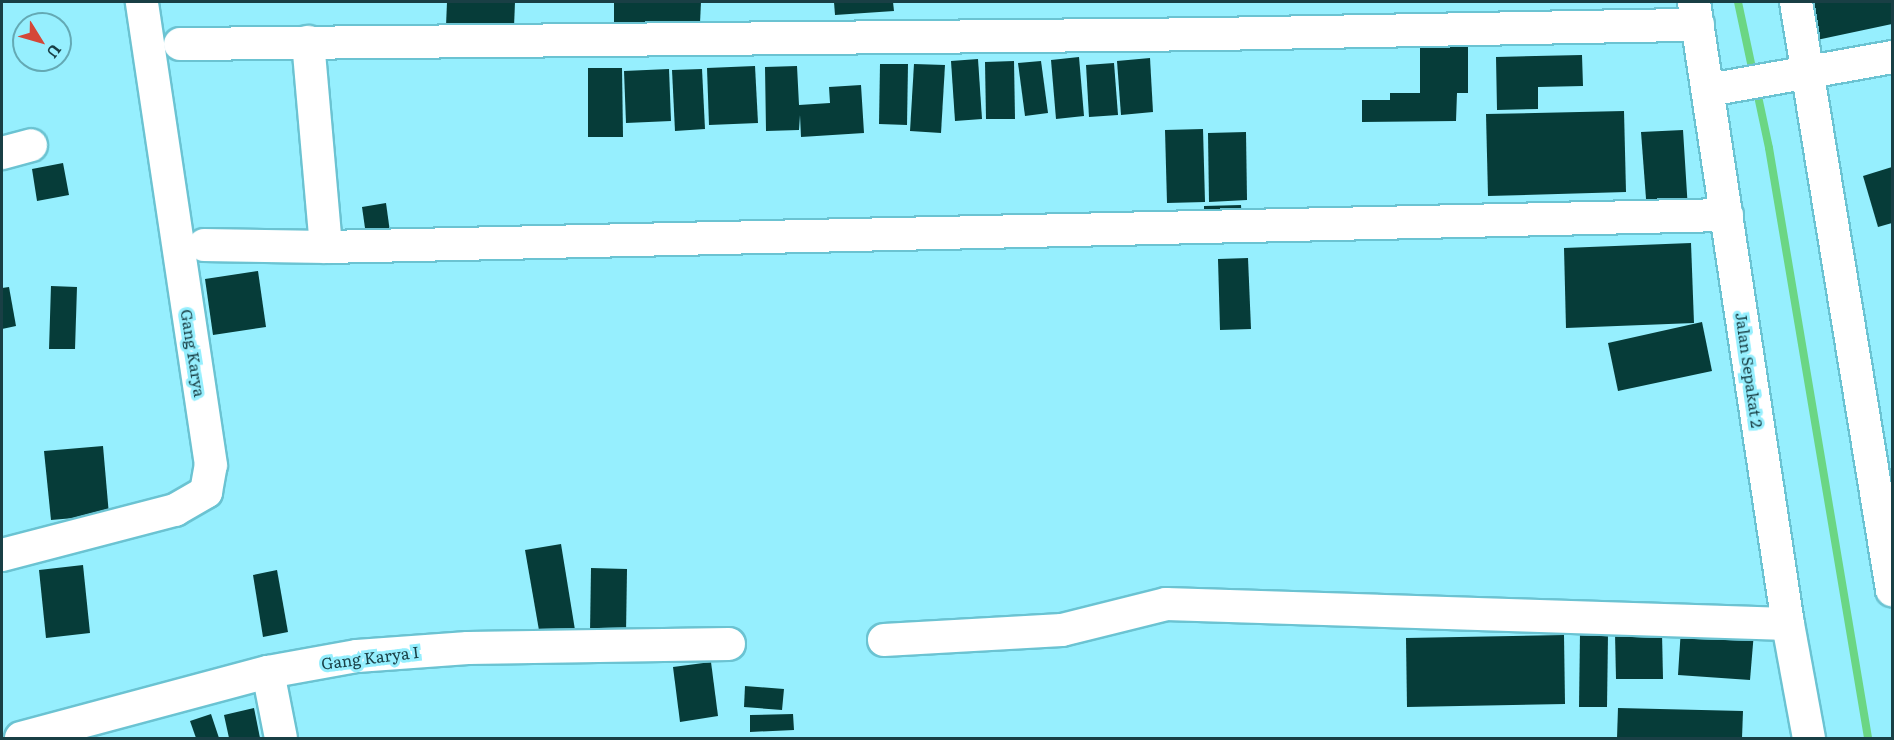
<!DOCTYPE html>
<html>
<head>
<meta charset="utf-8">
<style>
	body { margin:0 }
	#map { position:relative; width:1894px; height:740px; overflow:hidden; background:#96effe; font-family:Literata,serif }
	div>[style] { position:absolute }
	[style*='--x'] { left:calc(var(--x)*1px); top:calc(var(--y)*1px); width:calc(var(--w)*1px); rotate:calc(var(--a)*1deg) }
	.stream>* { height:8px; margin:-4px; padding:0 4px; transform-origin:4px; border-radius:4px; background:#6bd684 }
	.building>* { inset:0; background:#063c39 }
	.roads { filter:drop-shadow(2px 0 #6bc3d2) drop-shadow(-2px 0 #6bc3d2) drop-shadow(0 2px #6bc3d2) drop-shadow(0 -2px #6bc3d2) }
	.minor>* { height:32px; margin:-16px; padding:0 16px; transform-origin:16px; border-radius:16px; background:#fff }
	span { translate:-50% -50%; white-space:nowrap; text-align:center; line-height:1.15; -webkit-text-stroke:6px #96effe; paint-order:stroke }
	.street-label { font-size:16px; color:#193f45 }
	.frame { position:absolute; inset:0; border:3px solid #193f45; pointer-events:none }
	.north { position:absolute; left:12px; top:12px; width:60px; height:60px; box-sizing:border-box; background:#96effe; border:2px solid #64a9b4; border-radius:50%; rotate:127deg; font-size:16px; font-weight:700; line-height:24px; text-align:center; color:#193f45 }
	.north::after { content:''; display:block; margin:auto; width:21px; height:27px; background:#d44738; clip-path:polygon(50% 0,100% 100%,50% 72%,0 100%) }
</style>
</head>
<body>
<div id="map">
	<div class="stream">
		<i style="--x:1738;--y:2;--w:149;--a:78"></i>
		<i style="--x:1769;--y:148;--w:598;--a:80.47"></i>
	</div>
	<div class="building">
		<i style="clip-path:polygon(447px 2px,515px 2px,514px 27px,446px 26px)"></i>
		<i style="clip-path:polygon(614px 2px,701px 2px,700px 23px,614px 22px)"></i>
		<i style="clip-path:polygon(834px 2px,893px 2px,894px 11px,835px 15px)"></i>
		<i style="clip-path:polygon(1805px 2px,1892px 2px,1892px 24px,1812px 41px)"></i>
		<i style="clip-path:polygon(1420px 40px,1468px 40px,1468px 93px,1457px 93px,1456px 121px,1362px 122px,1362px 100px,1390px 100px,1390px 93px,1420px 93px)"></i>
		<i style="clip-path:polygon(1582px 55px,1583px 86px,1538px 87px,1538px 109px,1497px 110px,1496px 57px)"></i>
		<i style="clip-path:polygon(1079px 57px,1084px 116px,1056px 119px,1051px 60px)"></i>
		<i style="clip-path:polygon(1150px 58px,1153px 112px,1121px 115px,1117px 61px)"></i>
		<i style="clip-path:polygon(978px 59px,982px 119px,955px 121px,951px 61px)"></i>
		<i style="clip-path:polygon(1014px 61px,1015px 119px,986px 119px,985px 62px)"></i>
		<i style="clip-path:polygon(1041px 61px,1048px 113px,1025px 116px,1018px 63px)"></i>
		<i style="clip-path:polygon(1114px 63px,1118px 115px,1089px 117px,1086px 65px)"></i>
		<i style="clip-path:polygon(880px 64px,908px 64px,907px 125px,879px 124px)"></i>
		<i style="clip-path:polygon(914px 64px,945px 65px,941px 133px,910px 131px)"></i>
		<i style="clip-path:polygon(755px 66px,758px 123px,709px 125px,707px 68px)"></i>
		<i style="clip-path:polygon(797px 66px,799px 105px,830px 103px,829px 87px,861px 85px,864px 133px,801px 137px,800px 115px,799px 130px,766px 131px,765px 67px)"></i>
		<i style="clip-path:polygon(588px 68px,622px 68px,623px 137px,588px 137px)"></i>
		<i style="clip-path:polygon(669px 69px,671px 121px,626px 123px,624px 71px)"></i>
		<i style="clip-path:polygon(702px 69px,705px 129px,675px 131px,672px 70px)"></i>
		<i style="clip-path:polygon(1624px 111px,1626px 192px,1488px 196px,1486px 114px)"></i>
		<i style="clip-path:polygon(1203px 129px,1205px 202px,1167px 203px,1165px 130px)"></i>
		<i style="clip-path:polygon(1683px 130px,1688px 210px,1647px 212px,1641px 132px)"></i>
		<i style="clip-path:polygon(1246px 132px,1247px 200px,1209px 202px,1208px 133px)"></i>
		<i style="clip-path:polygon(63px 163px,69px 195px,37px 201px,32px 169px)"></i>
		<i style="clip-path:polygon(1892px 167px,1892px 223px,1878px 227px,1863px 176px)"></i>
		<i style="clip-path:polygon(386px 203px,390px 232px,366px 235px,362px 207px)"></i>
		<i style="clip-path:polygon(1241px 205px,1242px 225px,1204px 225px,1204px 206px)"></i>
		<i style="clip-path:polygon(1691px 243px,1694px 323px,1566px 328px,1564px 248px)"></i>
		<i style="clip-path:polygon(1248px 258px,1251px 329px,1220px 330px,1218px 259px)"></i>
		<i style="clip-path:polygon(258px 271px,266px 327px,213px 335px,205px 279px)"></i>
		<i style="clip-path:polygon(51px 286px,77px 287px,75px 349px,49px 349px)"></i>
		<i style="clip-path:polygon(9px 287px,16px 326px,2px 329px,2px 288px)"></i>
		<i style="clip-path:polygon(1702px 322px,1712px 371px,1618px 391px,1608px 343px)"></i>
		<i style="clip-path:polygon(103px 446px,109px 515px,51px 520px,44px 451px)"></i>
		<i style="clip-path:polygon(561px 544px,575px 630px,540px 636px,525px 550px)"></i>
		<i style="clip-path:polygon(83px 565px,90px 633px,46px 638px,39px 570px)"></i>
		<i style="clip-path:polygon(591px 568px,627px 569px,626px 633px,590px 633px)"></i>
		<i style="clip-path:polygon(277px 570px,288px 632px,263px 637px,253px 575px)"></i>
		<i style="clip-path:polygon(1681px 628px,1754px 632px,1750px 680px,1678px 675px)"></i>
		<i style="clip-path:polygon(1580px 633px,1608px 634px,1607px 707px,1579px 707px)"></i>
		<i style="clip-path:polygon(1615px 633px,1662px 633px,1663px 679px,1616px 679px)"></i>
		<i style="clip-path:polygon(1564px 635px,1565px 704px,1407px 707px,1406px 638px)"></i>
		<i style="clip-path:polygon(711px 662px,718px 716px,680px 722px,673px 667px)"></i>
		<i style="clip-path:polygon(745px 686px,784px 689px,782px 710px,744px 707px)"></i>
		<i style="clip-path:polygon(254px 708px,260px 738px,229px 738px,224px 715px)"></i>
		<i style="clip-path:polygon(1618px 708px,1743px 711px,1742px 738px,1617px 738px)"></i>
		<i style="clip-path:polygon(211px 714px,219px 738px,196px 738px,190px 721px)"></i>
		<i style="clip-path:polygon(793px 714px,794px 730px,750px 732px,750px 715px)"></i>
	</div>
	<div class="roads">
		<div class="minor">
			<i style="--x:1694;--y:2;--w:629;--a:81.41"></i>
			<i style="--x:1788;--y:624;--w:116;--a:79.6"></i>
			<i style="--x:1796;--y:2;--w:596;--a:80.73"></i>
			<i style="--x:180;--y:44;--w:1034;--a:-0.55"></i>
			<i style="--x:1214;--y:34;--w:484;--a:-1.1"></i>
			<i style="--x:1709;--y:90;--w:186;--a:-10.2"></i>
			<i style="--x:2;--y:153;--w:30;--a:-15"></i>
			<i style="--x:204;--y:245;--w:122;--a:0.9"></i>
			<i style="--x:326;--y:247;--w:206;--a:-95"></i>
			<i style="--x:326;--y:247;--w:1401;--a:-1.31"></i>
			<i style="--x:2;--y:555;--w:179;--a:-14.6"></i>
			<i style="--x:175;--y:510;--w:36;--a:-30"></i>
			<i style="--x:206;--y:492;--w:27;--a:-80"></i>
			<i style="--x:211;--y:465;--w:468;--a:-98.5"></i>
			<i style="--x:884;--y:640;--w:178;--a:-3.2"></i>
			<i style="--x:1062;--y:630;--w:107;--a:-14"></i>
			<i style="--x:1166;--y:604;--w:622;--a:1.84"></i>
			<i style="--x:268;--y:672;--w:67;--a:78.9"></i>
			<i style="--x:21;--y:738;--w:256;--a:-15"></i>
			<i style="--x:268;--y:672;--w:90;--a:-10.2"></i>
			<i style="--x:357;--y:656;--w:111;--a:-4.1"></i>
			<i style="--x:468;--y:648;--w:261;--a:-0.9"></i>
		</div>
	</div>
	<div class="street-label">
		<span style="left:194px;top:353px;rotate:81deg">Gang Karya</span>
		<span style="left:1750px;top:370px;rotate:82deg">Jalan Sepakat 2</span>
		<span style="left:370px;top:657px;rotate:-7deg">Gang Karya I</span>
	</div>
	<div class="frame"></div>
	<div class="north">U</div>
</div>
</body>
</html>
